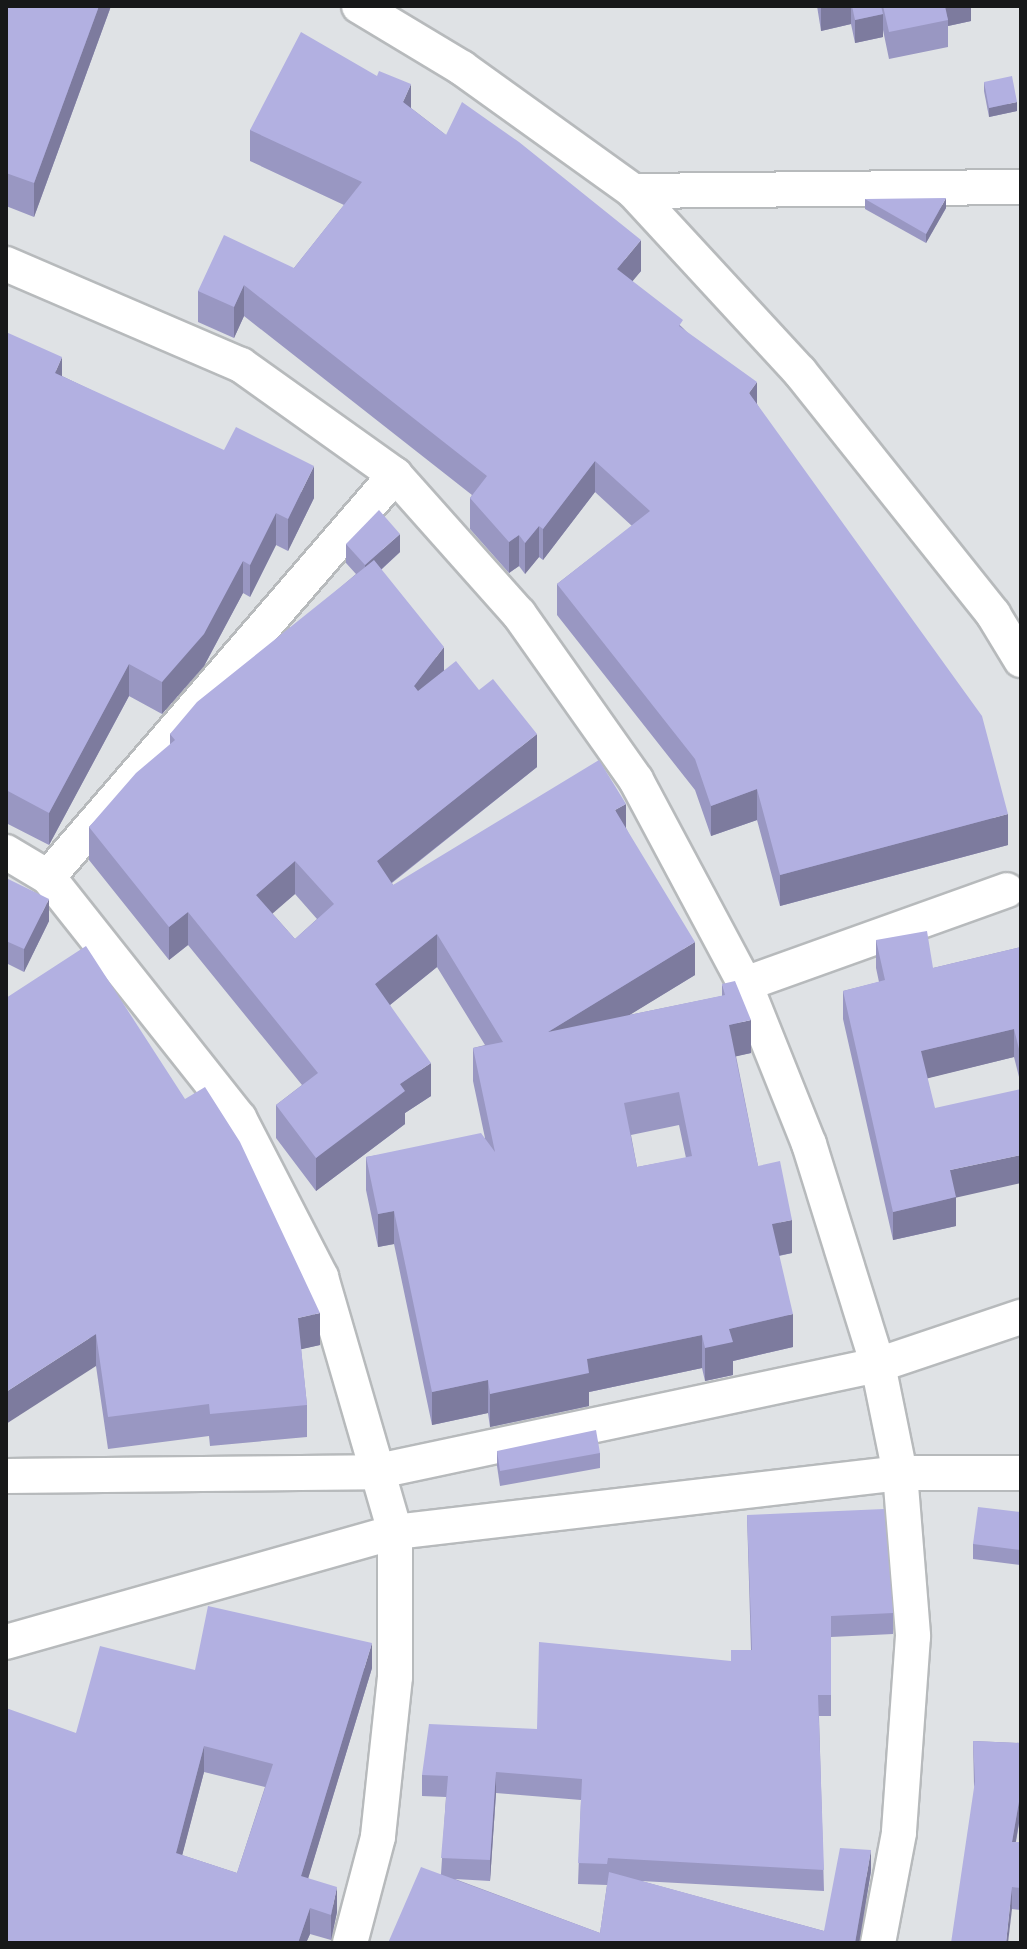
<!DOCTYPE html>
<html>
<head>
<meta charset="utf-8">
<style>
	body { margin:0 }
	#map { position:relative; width:1027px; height:1949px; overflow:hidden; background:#dfe2e5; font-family:Karla,sans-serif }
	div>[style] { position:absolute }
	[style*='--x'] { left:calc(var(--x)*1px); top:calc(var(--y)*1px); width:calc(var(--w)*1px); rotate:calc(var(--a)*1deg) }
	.roads { filter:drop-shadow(2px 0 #b7babc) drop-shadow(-2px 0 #b7babc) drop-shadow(0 2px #b7babc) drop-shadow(0 -2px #b7babc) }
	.minor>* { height:34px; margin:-17px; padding:0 17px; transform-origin:17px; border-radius:17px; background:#fff }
	.wall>* { inset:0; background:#9997c2 }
	.shaded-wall>* { inset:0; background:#7d7b9e }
	.building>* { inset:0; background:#b2b0e1 }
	span { translate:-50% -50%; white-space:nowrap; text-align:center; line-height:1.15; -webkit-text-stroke:6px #fff; paint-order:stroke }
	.frame { position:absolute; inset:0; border:8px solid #171819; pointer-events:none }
</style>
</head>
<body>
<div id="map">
	<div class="roads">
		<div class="minor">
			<i style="--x:359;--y:6;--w:120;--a:31"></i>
			<i style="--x:462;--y:68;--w:211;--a:35.7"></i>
			<i style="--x:633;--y:191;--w:246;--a:47.3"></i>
			<i style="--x:800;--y:372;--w:310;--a:51.4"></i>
			<i style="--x:993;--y:614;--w:54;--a:58.7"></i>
			<i style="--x:633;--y:191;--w:388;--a:-0.6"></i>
			<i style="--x:6;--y:264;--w:256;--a:23.3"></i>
			<i style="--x:241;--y:365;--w:189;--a:35.5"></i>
			<i style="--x:395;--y:475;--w:186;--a:48.3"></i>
			<i style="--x:519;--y:614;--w:203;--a:54.8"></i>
			<i style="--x:636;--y:780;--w:231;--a:61.9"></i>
			<i style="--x:745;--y:984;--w:172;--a:68.2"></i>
			<i style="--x:809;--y:1144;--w:232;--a:72.7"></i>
			<i style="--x:878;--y:1365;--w:110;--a:78.5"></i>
			<i style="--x:900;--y:1473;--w:164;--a:85.4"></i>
			<i style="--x:913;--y:1636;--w:197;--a:94.1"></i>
			<i style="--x:899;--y:1833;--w:112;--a:100.8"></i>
			<i style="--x:6;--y:852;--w:49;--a:30.8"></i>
			<i style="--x:48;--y:877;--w:308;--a:51.6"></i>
			<i style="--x:239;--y:1118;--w:179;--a:62.7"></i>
			<i style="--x:321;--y:1277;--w:266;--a:73.8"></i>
			<i style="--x:395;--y:1532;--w:145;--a:90"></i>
			<i style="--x:395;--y:1677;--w:161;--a:96.1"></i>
			<i style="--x:378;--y:1837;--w:110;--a:104.8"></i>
			<i style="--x:48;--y:877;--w:531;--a:-49.2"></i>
			<i style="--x:745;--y:984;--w:278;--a:-19.7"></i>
			<i style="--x:6;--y:1476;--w:368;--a:-0.6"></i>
			<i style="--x:374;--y:1472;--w:515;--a:-11.99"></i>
			<i style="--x:878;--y:1365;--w:151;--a:-18.6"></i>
			<i style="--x:6;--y:1642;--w:404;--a:-15.8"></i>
			<i style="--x:395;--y:1532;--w:508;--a:-6.66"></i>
			<i style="--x:900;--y:1473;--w:121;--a:0"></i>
		</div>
	</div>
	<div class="wall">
		<i style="clip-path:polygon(6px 6px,111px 6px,34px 217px,6px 206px)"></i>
		<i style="clip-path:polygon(817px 6px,971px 6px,971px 21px,948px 26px,948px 47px,889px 59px,883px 30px,883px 37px,855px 43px,851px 24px,821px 31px)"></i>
		<i style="clip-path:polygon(377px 76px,411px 108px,446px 135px,641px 271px,632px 281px,683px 328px,757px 404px,1008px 845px,780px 906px,757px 820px,711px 836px,695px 790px,557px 615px,557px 584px,632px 526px,595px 492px,543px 560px,539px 557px,525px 574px,519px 566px,509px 573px,470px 529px,470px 498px,472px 495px,244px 316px,234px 338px,198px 322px,198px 291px,294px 268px,344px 205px,250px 161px,250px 130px)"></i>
		<i style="clip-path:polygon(984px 82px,1017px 111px,989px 117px,984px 91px)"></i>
		<i style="clip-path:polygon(865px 199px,946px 208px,926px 243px,865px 209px)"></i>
		<i style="clip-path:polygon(6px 332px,62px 376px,314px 498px,288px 551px,276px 545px,250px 597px,243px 593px,204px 666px,162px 714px,129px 696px,49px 845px,6px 823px)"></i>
		<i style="clip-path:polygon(evenodd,346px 544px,400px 552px,381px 570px,444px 670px,537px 767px,392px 883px,393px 885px,626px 828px,695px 975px,629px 1015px,722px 996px,722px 984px,751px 1053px,736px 1056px,758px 1166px,792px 1253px,779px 1256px,793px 1347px,733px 1361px,733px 1375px,705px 1381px,702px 1368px,589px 1392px,589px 1406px,490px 1427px,488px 1413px,432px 1425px,394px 1244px,378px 1247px,366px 1190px,366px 1157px,485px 1138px,473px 1081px,473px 1048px,485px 1045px,437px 967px,390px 1005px,431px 1096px,405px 1113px,405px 1124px,316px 1191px,276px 1138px,276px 1105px,302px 1085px,188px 945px,169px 960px,89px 860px,89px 827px,170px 745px,170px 734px,356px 574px,346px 563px,346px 544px,295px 894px,317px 919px,295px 939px,272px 913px,295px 894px,346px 544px,679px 1125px,686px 1158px,637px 1167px,631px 1135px,679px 1125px)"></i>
		<i style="clip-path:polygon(6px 878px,49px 921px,24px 972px,6px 963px)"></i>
		<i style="clip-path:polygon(876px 940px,933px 968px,1021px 947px,1021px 1085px,1014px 1057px,927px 1078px,956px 1197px,956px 1226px,893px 1240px,843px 1019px,843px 991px,879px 982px,876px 968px)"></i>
		<i style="clip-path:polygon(6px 998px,320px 1345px,301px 1349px,307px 1405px,307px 1437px,210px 1446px,209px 1436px,108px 1449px,96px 1366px)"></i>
		<i style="clip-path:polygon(497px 1451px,600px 1453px,600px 1468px,500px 1486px,497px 1466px)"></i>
		<i style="clip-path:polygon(1021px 1512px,1021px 1565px,973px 1559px,973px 1544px)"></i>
		<i style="clip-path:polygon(evenodd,747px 1515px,893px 1613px,893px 1634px,831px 1637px,831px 1716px,819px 1716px,824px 1891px,641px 1881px,824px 1931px,871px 1871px,859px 1943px,388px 1943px,441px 1874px,446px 1797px,422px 1796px,422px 1775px,537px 1729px,731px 1661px,751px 1650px,747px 1515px,496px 1793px,581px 1800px,578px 1884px,607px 1885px,600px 1933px,455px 1879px,490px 1881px,496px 1793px)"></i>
		<i style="clip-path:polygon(evenodd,372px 1668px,308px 1878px,337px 1912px,331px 1940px,310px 1934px,306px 1943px,6px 1943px,76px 1733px,195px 1670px,372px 1668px,204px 1772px,265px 1787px,237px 1873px,182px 1855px,204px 1772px)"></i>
		<i style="clip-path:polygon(973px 1741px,1021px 1743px,1021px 1811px,1016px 1842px,1021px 1842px,1021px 1910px,1012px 1909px,974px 1785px)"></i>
	</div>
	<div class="shaded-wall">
		<i style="clip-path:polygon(99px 6px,111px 6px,34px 217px,34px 183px)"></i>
		<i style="clip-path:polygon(829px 6px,851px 6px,851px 24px,821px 31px,821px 8px)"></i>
		<i style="clip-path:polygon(944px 6px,971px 6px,971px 21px,948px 26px,948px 20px)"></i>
		<i style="clip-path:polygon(883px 14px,883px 37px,855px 43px,855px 20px)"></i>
		<i style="clip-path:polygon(411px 84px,411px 115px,403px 102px)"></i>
		<i style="clip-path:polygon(1017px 102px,1017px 111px,989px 117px,989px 108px)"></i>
		<i style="clip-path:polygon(946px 198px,946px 208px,926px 243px,926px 234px)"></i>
		<i style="clip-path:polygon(641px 240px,641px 271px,617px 300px,617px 269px)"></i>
		<i style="clip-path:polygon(244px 285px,244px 316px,234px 338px,234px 307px)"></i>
		<i style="clip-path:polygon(62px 357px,62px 389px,55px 373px)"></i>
		<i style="clip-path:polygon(757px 382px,757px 413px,749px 393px)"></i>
		<i style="clip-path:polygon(595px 461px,595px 492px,543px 560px,543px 529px)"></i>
		<i style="clip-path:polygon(314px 466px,314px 498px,288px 551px,288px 519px)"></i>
		<i style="clip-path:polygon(276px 513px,276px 545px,250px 597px,250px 565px)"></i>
		<i style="clip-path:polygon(539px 526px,539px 557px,525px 574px,525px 543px)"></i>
		<i style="clip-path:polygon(400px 534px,400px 552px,365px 584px,365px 565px)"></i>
		<i style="clip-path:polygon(519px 535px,519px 566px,509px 573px,509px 542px)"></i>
		<i style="clip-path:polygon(243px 561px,243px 593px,204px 666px,162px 714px,162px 682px)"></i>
		<i style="clip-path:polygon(444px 647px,444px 680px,414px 719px,414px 686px)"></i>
		<i style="clip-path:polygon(129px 664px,129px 696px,49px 845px,49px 813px)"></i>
		<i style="clip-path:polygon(537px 734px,537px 767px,377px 894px,377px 861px)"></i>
		<i style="clip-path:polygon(757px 789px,757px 820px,711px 836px,711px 806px)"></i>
		<i style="clip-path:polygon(626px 804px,626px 837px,615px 810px)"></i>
		<i style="clip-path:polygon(1008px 814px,1008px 845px,780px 906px,780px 875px)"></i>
		<i style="clip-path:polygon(295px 861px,295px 894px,256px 928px,256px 895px)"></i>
		<i style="clip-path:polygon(49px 899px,49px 921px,24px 972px,24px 949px)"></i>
		<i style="clip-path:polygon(188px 912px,188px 945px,169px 960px,169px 927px)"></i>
		<i style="clip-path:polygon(437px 934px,437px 967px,375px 1017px,375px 984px)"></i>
		<i style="clip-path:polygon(695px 942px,695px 975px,548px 1065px,548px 1032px)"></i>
		<i style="clip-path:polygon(751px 1020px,751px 1053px,729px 1058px,729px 1025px)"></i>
		<i style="clip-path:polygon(1014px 1029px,1014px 1057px,921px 1080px,921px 1051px)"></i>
		<i style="clip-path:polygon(431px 1063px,431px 1096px,405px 1113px,405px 1124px,316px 1191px,316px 1158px,400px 1084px)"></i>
		<i style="clip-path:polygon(1021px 1155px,1021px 1183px,950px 1199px,950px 1170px)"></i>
		<i style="clip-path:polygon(956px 1197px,956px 1226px,893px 1240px,893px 1212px)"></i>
		<i style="clip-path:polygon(394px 1211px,394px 1244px,378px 1247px,378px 1214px)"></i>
		<i style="clip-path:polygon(792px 1220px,792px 1253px,772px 1257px,772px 1224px)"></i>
		<i style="clip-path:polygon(320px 1313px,320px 1345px,298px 1350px,298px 1318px)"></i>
		<i style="clip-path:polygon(793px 1314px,793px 1347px,733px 1361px,733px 1375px,705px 1381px,705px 1348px,729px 1329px)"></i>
		<i style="clip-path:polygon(96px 1334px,96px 1366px,6px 1424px,6px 1392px)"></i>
		<i style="clip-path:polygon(702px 1335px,702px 1368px,589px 1392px,589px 1406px,490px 1427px,490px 1394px,587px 1359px)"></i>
		<i style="clip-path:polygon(488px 1380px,488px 1413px,432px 1425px,432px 1392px)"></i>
		<i style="clip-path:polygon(372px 1643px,372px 1668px,301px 1902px,301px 1876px)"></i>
		<i style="clip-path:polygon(204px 1746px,204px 1772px,176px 1879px,176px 1853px)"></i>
		<i style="clip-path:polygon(496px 1772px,496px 1793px,490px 1881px,490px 1860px)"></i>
		<i style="clip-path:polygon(1021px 1790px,1021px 1811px,1012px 1863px,1012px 1842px)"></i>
		<i style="clip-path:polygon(871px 1850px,871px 1871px,859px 1943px,855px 1943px)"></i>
		<i style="clip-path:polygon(337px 1887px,337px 1912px,331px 1940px,331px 1915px)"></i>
		<i style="clip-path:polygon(1012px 1887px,1012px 1909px,1008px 1943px,1006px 1943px)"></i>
		<i style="clip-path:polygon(310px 1908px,310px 1934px,306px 1943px,298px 1943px)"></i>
	</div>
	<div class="building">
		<i style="clip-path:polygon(6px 6px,99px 6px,34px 183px,6px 173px)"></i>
		<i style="clip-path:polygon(852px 6px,881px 6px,883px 14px,855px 20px)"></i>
		<i style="clip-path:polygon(883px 6px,945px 6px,948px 20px,889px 32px)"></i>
		<i style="clip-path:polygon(301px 32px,377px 76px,379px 71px,411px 84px,403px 102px,446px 135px,462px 102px,519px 142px,641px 240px,617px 269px,683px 320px,679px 326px,757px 382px,749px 393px,982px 716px,1008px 814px,780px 875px,757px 789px,711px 806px,695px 759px,557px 584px,650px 511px,595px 461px,543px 529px,539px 526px,525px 543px,519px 535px,509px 542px,470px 498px,487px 476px,244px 285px,234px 307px,198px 291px,224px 235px,294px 268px,362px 182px,250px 130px)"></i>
		<i style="clip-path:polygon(1012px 76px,1017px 102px,989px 108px,984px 82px)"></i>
		<i style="clip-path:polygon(946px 198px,926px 234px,865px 199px)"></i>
		<i style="clip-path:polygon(6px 332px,62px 357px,55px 373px,224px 450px,236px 427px,314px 466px,288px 519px,276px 513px,250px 565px,243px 561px,204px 634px,162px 682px,129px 664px,49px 813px,6px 790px)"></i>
		<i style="clip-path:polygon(379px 510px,400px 534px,365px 565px,346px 544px)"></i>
		<i style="clip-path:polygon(evenodd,374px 560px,444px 647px,414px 686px,418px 691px,456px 661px,479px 690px,493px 679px,537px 734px,377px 861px,393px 885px,599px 760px,626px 804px,615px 810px,695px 942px,548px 1032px,725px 995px,722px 984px,735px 981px,751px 1020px,729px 1025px,758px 1166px,780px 1161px,792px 1220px,772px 1224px,793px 1314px,729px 1329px,733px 1342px,705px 1348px,702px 1335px,587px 1359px,589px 1373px,490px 1394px,488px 1380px,432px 1392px,394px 1211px,378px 1214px,366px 1157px,481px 1133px,495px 1152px,473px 1048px,503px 1042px,437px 934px,375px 984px,431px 1063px,400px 1084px,405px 1091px,316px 1158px,276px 1105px,318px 1073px,188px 912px,169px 927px,89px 827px,136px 773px,175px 740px,170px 734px,197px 702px,374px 560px,295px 861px,334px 904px,295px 939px,256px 895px,295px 861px,374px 560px,679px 1092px,692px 1156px,637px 1167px,624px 1103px,679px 1092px)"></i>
		<i style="clip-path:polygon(6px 878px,49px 899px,24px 949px,6px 941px)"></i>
		<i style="clip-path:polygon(927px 931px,933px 968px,1021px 947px,1021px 1057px,1014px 1029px,921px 1051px,935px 1108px,1021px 1089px,1021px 1155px,950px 1170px,956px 1197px,893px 1212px,843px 991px,885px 980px,876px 940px)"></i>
		<i style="clip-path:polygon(86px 946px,185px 1099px,205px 1087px,240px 1142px,320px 1313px,298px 1318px,307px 1405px,210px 1414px,209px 1404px,108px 1417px,96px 1334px,6px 1392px,6px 998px)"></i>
		<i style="clip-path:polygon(596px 1430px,600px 1453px,500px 1471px,497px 1451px)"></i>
		<i style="clip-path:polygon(978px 1507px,1021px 1512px,1021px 1550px,973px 1544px)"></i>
		<i style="clip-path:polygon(884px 1509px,893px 1613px,831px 1616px,831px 1695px,818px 1695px,824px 1870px,608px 1858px,607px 1864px,578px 1863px,582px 1779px,496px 1772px,490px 1860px,441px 1858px,448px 1776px,422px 1775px,429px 1724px,537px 1729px,539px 1642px,731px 1661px,731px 1650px,752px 1650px,747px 1515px)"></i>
		<i style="clip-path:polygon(evenodd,208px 1606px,372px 1643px,301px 1876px,337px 1887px,331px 1915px,310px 1908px,298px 1943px,6px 1943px,6px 1708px,76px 1733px,100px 1646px,195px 1670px,208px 1606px,204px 1746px,273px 1764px,237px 1873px,176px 1853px,204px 1746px)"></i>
		<i style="clip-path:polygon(973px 1741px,1021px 1743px,1021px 1790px,1012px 1842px,1021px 1842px,1021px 1888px,1012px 1887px,1006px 1943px,951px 1943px,975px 1781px)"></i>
		<i style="clip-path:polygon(840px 1848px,871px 1850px,855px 1943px,388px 1943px,421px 1867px,600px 1933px,609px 1872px,824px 1931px)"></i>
	</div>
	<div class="frame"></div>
</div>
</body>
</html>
